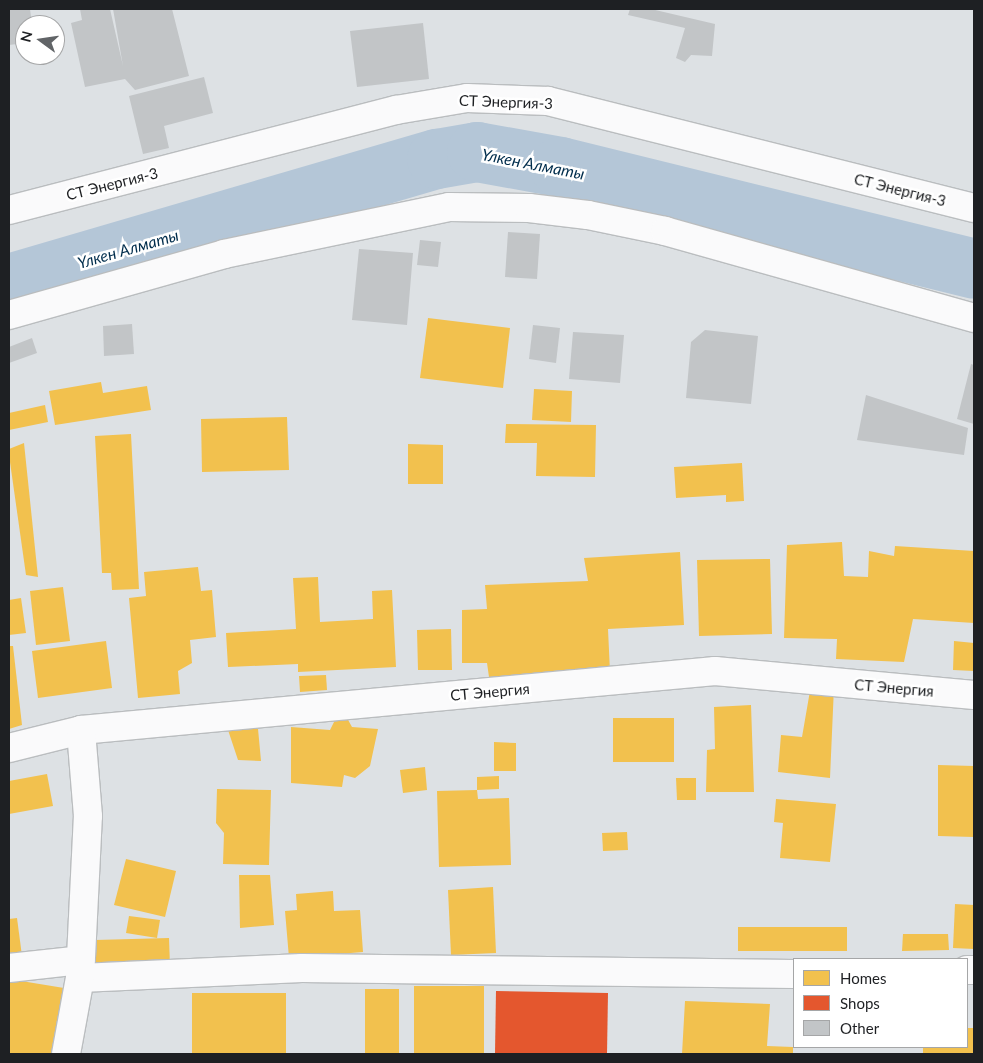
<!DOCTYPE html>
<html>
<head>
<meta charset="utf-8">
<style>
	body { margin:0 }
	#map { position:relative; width:983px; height:1063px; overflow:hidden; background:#dde1e4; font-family:Lato,sans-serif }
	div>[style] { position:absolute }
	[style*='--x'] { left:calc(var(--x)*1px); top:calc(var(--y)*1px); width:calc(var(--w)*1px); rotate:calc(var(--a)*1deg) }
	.homes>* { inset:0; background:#f2c14e }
	.shops>* { inset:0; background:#e4572e }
	.river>* { height:60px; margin:-30px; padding:0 30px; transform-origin:30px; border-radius:30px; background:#b4c6d7 }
	.building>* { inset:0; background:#c2c5c7 }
	.roads { filter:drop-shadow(1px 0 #babdbf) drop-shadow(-1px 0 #babdbf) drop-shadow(0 1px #babdbf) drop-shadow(0 -1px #babdbf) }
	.minor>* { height:28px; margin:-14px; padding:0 14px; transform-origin:14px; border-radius:14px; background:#fafafb }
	span { translate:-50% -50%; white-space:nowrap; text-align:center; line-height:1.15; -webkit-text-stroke:5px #fff; paint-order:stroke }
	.street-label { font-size:15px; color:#1e2023 }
	.water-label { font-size:16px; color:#002d4c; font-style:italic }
	.frame { position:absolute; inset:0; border:10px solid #1e2023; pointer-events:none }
	.legend { position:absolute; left:793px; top:958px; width:175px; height:90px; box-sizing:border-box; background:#fff; border:1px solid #a5a6a7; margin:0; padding:6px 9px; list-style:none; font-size:15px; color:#1e2023 }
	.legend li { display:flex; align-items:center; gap:10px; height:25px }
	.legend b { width:25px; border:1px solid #a5a6a7 }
	.north { position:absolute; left:15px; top:15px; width:50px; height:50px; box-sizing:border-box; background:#fff; border:1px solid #a5a6a7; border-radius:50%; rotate:284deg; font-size:14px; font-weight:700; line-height:20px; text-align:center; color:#1e2023 }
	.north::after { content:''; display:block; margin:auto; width:18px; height:22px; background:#616467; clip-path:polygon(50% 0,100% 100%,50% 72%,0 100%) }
</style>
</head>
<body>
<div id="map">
	<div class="homes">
		<i style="clip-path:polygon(428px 318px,510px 328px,503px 388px,420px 378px)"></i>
		<i style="clip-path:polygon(101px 382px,103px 393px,147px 386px,151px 410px,55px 425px,49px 391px)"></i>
		<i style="clip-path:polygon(534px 389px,572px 391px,571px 422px,532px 420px)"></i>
		<i style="clip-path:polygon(45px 405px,48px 422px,9px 430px,9px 413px)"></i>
		<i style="clip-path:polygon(287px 417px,289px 470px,202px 472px,201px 419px)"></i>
		<i style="clip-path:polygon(506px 424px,596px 425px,595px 477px,536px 476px,537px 443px,505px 443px)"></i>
		<i style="clip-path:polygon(131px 434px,139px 589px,112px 590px,111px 573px,102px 573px,95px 436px)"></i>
		<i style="clip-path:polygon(24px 443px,38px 577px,26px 575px,9px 455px,9px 449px)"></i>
		<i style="clip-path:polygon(408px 444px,443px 445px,443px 484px,408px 484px)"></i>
		<i style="clip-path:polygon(742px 463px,744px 501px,726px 502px,726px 495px,676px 498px,674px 467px)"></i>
		<i style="clip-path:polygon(842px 542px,844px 576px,868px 577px,869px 551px,894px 556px,895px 546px,974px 551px,974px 623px,913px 619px,904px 662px,836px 659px,837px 639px,784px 638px,787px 545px)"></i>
		<i style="clip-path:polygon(680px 552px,684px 625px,608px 629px,610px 672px,489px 677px,487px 663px,462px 663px,462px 610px,487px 609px,485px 585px,588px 581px,584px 558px)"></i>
		<i style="clip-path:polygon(770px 559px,772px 634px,699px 636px,697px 560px)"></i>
		<i style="clip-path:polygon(198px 567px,201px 591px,212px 590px,216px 637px,190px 640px,192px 663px,178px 671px,180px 694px,138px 698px,129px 598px,146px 596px,144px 572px)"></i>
		<i style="clip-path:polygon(318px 577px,320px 622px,373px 619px,372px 591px,392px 590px,396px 667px,298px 672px,298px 664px,228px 667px,226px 633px,296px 629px,293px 578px)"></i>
		<i style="clip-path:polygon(63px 587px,70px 641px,36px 645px,30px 591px)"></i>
		<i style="clip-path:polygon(21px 598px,26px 633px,9px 635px,9px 600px)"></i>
		<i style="clip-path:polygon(451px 629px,452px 670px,418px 670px,417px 630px)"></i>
		<i style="clip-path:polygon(106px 641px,112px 688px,38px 698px,32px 651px)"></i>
		<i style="clip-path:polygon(954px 641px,974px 643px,974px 671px,953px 670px)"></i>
		<i style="clip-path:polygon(9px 646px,13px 646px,22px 725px,9px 729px)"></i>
		<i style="clip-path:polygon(326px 675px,327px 690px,300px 692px,299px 676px)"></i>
		<i style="clip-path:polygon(811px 685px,834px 687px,830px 778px,778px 772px,781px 735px,802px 737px)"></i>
		<i style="clip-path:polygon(751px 705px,754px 792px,706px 792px,707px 750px,715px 749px,714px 707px)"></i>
		<i style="clip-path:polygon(337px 716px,347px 718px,352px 727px,378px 729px,370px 766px,355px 778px,344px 775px,342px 787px,291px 783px,291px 727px,330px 730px)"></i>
		<i style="clip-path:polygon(613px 718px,674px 718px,674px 762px,613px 762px)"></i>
		<i style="clip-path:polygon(227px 727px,258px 729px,261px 761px,238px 760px)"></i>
		<i style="clip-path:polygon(494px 742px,516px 743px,516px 771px,494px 771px)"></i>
		<i style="clip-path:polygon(938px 765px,974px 766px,974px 837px,938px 836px)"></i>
		<i style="clip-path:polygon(425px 767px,427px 790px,403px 793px,400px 770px)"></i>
		<i style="clip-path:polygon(47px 774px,53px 806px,9px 814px,9px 781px)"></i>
		<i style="clip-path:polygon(499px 776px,499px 789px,477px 790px,477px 777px)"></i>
		<i style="clip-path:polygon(676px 778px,696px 778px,696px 800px,677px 800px)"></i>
		<i style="clip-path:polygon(217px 789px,271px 790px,269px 865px,223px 864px,224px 833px,216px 823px)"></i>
		<i style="clip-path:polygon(477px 790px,478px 799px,509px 798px,511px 865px,439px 867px,437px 791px)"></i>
		<i style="clip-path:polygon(776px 799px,836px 804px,830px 862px,780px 858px,783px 823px,774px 822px)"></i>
		<i style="clip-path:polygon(627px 832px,628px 850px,603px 851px,602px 833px)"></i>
		<i style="clip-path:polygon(126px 859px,176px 871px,165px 917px,114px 905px)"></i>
		<i style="clip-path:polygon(239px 875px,270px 875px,274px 925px,240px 928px)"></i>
		<i style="clip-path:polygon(493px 887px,496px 953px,451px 955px,448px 890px)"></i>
		<i style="clip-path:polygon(333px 891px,334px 911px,360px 910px,363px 952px,289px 958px,285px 911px,297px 910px,296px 894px)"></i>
		<i style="clip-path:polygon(955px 904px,974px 905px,974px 949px,953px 948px)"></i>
		<i style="clip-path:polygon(129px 916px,160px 920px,157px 938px,126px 933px)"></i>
		<i style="clip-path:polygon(17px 918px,22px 956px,9px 958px,9px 919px)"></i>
		<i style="clip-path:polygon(738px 927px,847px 927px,847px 951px,738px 951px)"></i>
		<i style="clip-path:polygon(903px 934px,948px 934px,949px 950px,902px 951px)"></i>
		<i style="clip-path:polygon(169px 938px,170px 966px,96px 968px,95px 940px)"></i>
		<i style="clip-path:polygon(9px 979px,64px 988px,54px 1054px,9px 1054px)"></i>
		<i style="clip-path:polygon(414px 986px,484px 986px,484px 1054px,414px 1054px)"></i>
		<i style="clip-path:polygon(365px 989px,399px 989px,399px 1054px,365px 1054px)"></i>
		<i style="clip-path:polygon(192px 993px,286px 993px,286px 1054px,192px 1054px)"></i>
		<i style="clip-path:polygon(685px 1001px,770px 1004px,767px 1046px,793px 1047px,793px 1054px,682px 1054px)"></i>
		<i style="clip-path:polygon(967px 1028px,974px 1028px,974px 1054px,923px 1054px,923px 1047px,967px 1047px)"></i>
	</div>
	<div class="shops">
		<i style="clip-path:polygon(496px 991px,608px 993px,607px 1054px,495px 1054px)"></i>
	</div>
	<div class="river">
		<i style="--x:9;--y:284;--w:446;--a:-16.3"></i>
		<i style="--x:437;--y:159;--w:41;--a:-9.9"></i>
		<i style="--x:477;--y:152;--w:84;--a:10.2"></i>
		<i style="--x:560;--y:167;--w:426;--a:13.8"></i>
	</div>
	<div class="building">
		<i style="clip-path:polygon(9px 9px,30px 9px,32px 25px,25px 25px,25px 43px,9px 45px)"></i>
		<i style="clip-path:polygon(80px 9px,110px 9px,123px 66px,113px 9px,172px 9px,189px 76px,135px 90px,125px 79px,85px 87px,71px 23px,82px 20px)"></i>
		<i style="clip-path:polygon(630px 9px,651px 9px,715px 24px,712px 56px,691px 55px,685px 62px,676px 58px,685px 28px,628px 15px)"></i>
		<i style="clip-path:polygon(423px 23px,429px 79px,357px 87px,350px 31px)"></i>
		<i style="clip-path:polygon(204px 77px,213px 113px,164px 126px,169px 148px,143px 154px,129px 96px)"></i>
		<i style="clip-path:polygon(508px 232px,540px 234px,537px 279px,505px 277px)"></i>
		<i style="clip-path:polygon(420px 240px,441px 242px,438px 267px,417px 265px)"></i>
		<i style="clip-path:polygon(359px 249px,413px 253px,407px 325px,352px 320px)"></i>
		<i style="clip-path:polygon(132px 324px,134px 354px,104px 356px,103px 326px)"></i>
		<i style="clip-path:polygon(533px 325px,560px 328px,556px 363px,529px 359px)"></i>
		<i style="clip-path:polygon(705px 330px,758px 336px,751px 404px,686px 398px,691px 342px)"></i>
		<i style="clip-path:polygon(573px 332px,624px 335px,620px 383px,569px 379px)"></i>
		<i style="clip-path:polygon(32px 338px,37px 353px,9px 363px,9px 347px)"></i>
		<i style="clip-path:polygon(971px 364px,974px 365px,974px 424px,957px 419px)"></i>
		<i style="clip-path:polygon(866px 395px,968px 428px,964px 455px,857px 440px)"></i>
	</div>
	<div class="roads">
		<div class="minor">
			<i style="--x:9;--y:210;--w:400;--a:-14.5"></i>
			<i style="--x:396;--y:110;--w:72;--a:-9.6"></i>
			<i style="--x:467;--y:98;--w:81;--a:2.1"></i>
			<i style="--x:548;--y:101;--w:439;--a:14.1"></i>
			<i style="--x:9;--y:315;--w:223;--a:-15.8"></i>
			<i style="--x:224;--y:254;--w:230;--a:-11.8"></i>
			<i style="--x:449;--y:207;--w:80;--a:0.7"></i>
			<i style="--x:529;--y:208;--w:59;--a:6.8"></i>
			<i style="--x:588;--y:215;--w:79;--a:11.7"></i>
			<i style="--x:665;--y:231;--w:321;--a:15.7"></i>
			<i style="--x:9;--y:748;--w:74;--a:-14"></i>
			<i style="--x:81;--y:730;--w:637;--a:-5.32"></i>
			<i style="--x:715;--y:671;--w:260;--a:5.3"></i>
			<i style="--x:9;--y:968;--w:72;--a:-6.3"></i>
			<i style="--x:967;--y:970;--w:7;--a:0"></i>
			<i style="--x:80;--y:978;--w:222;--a:-2.6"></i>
			<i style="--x:302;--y:968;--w:492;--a:0.7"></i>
			<i style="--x:66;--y:1054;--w:77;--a:-79.6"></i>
			<i style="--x:80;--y:978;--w:162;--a:-87.2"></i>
			<i style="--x:88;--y:816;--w:86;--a:-94.7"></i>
		</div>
	</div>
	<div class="street-label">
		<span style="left:506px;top:102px;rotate:2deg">СТ Энергия-3</span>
		<span style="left:112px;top:184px;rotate:-14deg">СТ Энергия-3</span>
		<span style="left:900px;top:190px;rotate:14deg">СТ Энергия-3</span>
		<span style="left:894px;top:688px;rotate:5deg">СТ Энергия</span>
		<span style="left:490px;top:692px;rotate:-5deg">СТ Энергия</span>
	</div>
	<div class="water-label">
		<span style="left:533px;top:164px;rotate:11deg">Үлкен Алматы</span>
		<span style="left:128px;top:249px;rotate:-16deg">Үлкен Алматы</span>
	</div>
	<div class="frame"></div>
	<ul class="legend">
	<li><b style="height:14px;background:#f2c14e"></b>Homes</li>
	<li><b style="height:14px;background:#e4572e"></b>Shops</li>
	<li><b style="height:14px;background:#c2c5c7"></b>Other</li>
	</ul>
	<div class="north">N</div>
</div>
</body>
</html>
